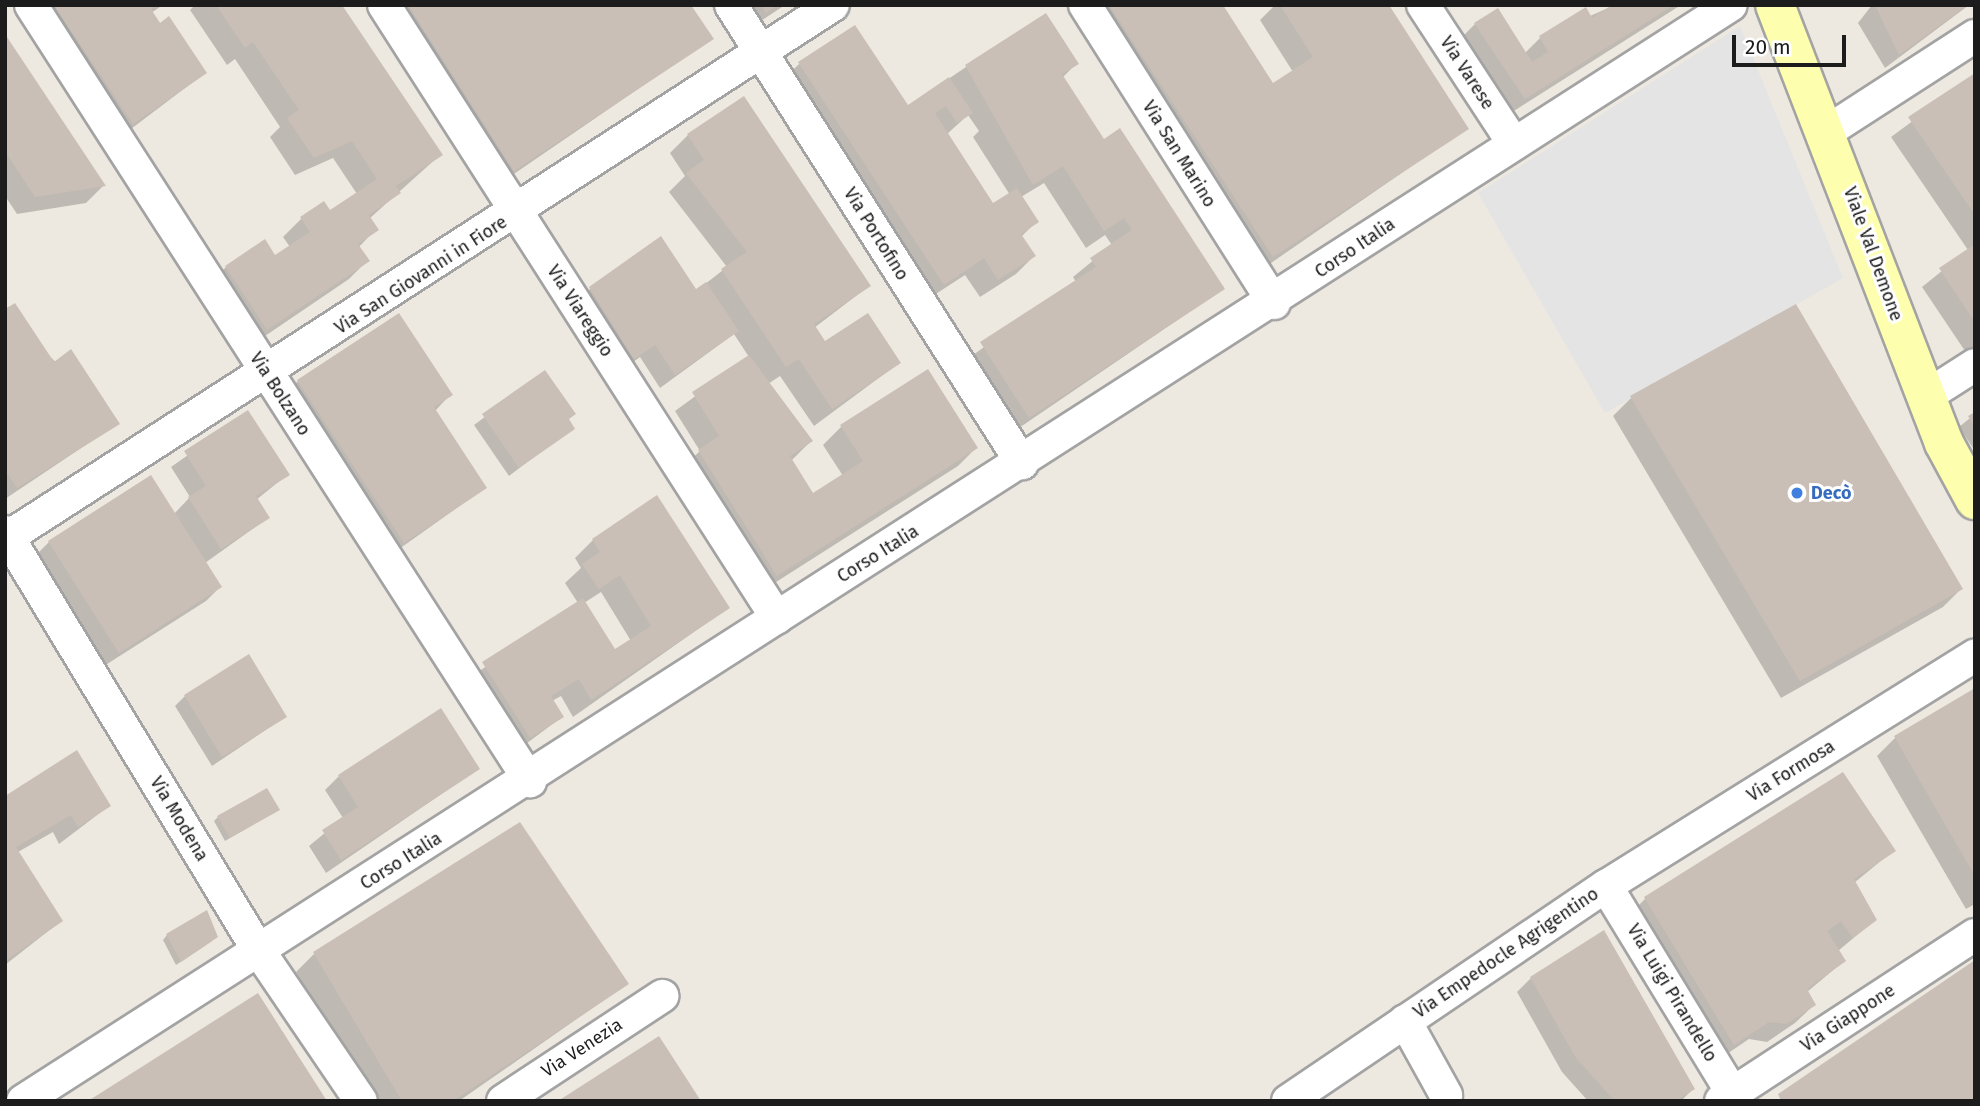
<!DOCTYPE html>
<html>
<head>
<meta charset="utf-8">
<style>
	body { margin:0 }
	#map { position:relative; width:1980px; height:1106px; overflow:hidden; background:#eee9e0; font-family:"Fira Sans",sans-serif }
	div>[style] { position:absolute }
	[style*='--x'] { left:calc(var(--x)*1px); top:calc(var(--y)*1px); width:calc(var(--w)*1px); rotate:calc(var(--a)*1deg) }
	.parking>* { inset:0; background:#e4e4e4 }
	.shadow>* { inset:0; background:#0003 }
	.building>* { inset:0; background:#cabfb6 }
	.roads { filter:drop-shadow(2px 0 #a3a3a3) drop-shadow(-2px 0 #a3a3a3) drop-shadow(0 2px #a3a3a3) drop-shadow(0 -2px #a3a3a3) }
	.street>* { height:32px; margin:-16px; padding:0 16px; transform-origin:16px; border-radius:16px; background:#fff }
	.secondary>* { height:38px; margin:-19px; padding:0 19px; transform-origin:19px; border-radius:19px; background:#feffae }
	.dots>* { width:19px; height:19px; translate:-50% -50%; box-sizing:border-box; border:4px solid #fff; border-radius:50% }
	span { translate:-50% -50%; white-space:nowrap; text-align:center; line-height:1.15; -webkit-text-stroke:6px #fff; paint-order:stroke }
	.street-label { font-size:18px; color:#1c1c1c }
	.shop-label { font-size:18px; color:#366cbe; font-weight:700 }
	.left { translate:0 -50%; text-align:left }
	.frame { position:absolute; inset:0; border:7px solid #1c1c1c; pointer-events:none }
	.scale { position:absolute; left:1732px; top:35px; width:114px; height:32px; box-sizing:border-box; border:4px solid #1c1c1c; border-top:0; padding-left:9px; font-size:21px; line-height:24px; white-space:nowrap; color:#1c1c1c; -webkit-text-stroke:5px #fff; paint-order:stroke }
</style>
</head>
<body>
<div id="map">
	<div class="parking">
		<i style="clip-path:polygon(1740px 26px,1843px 278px,1605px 413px,1478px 193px)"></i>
	</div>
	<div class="shadow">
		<i style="clip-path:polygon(25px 5px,163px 5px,151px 13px,205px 73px,115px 141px)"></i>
		<i style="clip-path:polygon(195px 5px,340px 5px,440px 155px,369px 219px,376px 229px,358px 248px,367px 261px,349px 279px,249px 347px,208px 285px,226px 267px,275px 257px,290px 247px,283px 237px,301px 219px,329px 213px,357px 194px,333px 158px,295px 175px,270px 137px,280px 127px,235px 59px,227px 65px,190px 10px)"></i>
		<i style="clip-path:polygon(378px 5px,689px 5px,711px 39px,495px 187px)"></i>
		<i style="clip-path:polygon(731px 5px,785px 5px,747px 30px)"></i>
		<i style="clip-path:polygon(1080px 5px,1221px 5px,1273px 85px,1293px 72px,1260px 20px,1275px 5px,1387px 5px,1467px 128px,1255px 274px)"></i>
		<i style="clip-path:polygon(1615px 5px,1681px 5px,1506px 116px,1457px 42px,1475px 24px,1524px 54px,1540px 38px)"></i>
		<i style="clip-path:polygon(1872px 5px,1969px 5px,1885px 68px,1858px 23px)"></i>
		<i style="clip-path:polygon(5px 37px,104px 185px,86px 203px,17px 214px,5px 196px)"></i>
		<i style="clip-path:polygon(evenodd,799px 64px,907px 107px,966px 67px,1076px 64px,1062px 78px,1103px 141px,1223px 289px,1010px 434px,963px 362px,1076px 282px,1073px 277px,1112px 245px,1105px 235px,1086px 248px,1044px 183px,1021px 197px,1037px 221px,1021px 237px,1034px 256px,1016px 274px,980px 297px,965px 275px,925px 301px,781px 82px,799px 64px,968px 115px,979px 131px,973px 137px,1010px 195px,993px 206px,946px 135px,968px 115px)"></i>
		<i style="clip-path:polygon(1975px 75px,1975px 349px,1967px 354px,1922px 287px,1968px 250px,1891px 137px)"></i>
		<i style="clip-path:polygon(688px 135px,869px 286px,814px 328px,824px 344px,899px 363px,814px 426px,780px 376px,768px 384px,811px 441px,791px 461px,812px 495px,843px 476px,823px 445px,841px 427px,976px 448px,958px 466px,759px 593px,681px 469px,700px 451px,675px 411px,749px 357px,734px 334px,660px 388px,640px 357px,619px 372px,576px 303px,590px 289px,696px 291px,727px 267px,669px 192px,685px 176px,670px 153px)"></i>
		<i style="clip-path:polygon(5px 311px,117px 424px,5px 499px)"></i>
		<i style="clip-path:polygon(545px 372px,572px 428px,509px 476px,474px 425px)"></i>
		<i style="clip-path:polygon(298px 381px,450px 395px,435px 411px,485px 488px,385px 559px,280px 399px)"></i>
		<i style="clip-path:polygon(1631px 398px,1961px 589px,1943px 607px,1781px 698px,1613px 416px)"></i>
		<i style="clip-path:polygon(248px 413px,287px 475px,256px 500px,268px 518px,205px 563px,220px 587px,206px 601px,104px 666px,35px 556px,49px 542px,174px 514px,190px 497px,171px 467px)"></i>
		<i style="clip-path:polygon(1975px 414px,1975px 451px,1959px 427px)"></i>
		<i style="clip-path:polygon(evenodd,593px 540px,728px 608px,573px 717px,561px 696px,552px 701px,562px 717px,511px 755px,465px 681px,578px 603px,565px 583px,581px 568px,575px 558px,593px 540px,601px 592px,631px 641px,614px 652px,584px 603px,601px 592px)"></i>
		<i style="clip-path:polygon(1975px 690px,1975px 904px,1966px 909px,1877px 756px,1895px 738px)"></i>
		<i style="clip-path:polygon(185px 696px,285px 717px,212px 766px,175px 706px)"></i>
		<i style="clip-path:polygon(478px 769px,326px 873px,309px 846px,343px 818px,325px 790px,339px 776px)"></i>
		<i style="clip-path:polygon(1843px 775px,1893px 851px,1854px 883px,1875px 920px,1838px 951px,1844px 961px,1807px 992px,1814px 1005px,1795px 1023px,1767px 1042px,1749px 1039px,1715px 1062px,1627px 917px,1645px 899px)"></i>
		<i style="clip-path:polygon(5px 798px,109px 806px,59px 844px,53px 832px,18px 852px,61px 921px,5px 965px)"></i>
		<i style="clip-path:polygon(278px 810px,225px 841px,214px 821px,218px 817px)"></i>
		<i style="clip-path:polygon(520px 824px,627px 984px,459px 1101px,374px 1101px,296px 972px,314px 954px)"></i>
		<i style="clip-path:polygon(167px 935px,212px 941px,176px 965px,163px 940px)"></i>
		<i style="clip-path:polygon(1531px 978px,1693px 1089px,1681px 1101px,1588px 1101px,1562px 1072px,1517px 992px)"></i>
	</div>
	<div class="building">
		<i style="clip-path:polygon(54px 5px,157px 5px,151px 9px,160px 23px,169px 16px,207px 73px,133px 124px)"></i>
		<i style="clip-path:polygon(216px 5px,342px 5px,443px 155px,396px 186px,401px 193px,369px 215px,379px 230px,358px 244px,370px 261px,267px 330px,225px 266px,265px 239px,275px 255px,310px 232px,300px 217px,324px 201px,330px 210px,377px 179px,352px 141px,314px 158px,287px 118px,299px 110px,253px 42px,245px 48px)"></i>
		<i style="clip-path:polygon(408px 5px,691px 5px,714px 39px,514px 171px)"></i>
		<i style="clip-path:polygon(761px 5px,778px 5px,766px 13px)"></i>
		<i style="clip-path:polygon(1109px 5px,1223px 5px,1273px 83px,1313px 57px,1280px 5px,1389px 5px,1469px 129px,1273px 257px)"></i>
		<i style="clip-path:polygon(1612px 5px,1674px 5px,1525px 99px,1474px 23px,1498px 8px,1532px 62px,1548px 52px,1539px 36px,1586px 7px,1592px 18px)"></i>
		<i style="clip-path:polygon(1875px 5px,1968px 5px,1899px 55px)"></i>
		<i style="clip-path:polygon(1046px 13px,1079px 64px,1062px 74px,1104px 139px,1120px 128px,1225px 289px,1029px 418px,980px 342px,1096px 267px,1090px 258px,1132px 230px,1124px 218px,1104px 231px,1063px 166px,1033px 185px,965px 65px)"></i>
		<i style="clip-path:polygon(855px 25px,908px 105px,949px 77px,973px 113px,957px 123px,946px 106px,935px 113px,993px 203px,1017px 188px,1039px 222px,1021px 234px,1036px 256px,998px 280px,984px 258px,944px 285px,798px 62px)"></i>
		<i style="clip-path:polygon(5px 34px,106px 186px,35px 197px,5px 151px)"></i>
		<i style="clip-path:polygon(1975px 73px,1975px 215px,1908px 117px)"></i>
		<i style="clip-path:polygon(744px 96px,871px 286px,814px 324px,825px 341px,868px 313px,901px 363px,832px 409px,799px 359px,786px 367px,721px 269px,747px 252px,686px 173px,704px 160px,687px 134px)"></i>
		<i style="clip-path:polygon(661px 236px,696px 289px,706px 282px,739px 331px,675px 375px,655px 345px,634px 359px,589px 287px)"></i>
		<i style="clip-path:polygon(1975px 244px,1975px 322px,1939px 268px)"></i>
		<i style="clip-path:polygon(15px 303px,54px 362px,71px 349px,120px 424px,17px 488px,5px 470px,5px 309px)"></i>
		<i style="clip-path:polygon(1796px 304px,1963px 589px,1800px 681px,1630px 396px)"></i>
		<i style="clip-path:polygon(399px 313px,453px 395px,434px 407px,487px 488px,404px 543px,297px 380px)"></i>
		<i style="clip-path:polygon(749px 355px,813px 441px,790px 456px,813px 493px,863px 461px,840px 425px,928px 369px,978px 448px,777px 576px,698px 450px,719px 436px,692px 392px)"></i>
		<i style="clip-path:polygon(545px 370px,576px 414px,569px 419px,575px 429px,519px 468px,482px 414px)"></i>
		<i style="clip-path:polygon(248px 410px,290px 475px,256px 496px,270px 518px,221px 549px,188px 497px,206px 486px,184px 451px)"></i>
		<i style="clip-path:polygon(1975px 412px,1975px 427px,1968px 416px)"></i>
		<i style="clip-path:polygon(151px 475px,222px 587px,119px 653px,48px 541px)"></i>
		<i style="clip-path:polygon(657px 495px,730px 608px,591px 700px,579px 679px,551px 696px,564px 717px,530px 738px,482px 662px,583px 598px,615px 649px,651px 626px,620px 575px,599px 589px,582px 564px,600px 552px,592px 539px)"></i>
		<i style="clip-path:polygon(249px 654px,287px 717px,222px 757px,184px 695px)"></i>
		<i style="clip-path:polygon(1975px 688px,1975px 876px,1894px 736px)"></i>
		<i style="clip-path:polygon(441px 708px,480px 769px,341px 860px,322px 830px,358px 807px,338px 775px)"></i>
		<i style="clip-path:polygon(77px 750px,111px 806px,78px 827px,71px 815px,16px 847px,63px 921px,5px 961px,5px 796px)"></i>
		<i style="clip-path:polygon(1843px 772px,1896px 851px,1854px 879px,1877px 920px,1853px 938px,1841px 921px,1827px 931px,1846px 961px,1807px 989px,1816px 1005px,1786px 1024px,1769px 1022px,1734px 1045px,1644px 897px)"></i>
		<i style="clip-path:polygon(267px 788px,280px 810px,230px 838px,217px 816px)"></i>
		<i style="clip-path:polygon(520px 822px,629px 984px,453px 1101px,402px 1101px,313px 952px)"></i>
		<i style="clip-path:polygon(207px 910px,218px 937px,181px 962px,166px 934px)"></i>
		<i style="clip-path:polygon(1604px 930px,1695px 1089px,1676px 1101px,1615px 1101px,1576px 1058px,1530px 977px)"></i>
		<i style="clip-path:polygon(1975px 960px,1975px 1101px,1781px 1101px,1778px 1094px)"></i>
		<i style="clip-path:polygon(258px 993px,327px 1101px,88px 1101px)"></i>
		<i style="clip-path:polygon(659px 1036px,701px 1101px,558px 1101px)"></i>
	</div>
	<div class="roads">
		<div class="street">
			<i style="--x:31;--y:5;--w:923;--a:57.26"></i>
			<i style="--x:384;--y:5;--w:728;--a:57.34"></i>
			<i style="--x:731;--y:5;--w:543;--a:57.57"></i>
			<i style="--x:1085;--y:5;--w:353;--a:57.6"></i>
			<i style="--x:1423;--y:5;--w:163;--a:56.8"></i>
			<i style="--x:1828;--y:131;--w:175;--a:-32.9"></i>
			<i style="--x:1925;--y:397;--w:59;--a:-32.6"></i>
			<i style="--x:5;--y:532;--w:490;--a:58.8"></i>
			<i style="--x:259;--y:951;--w:181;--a:55.8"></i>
			<i style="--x:5;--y:539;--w:985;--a:-32.82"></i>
			<i style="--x:1606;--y:886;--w:252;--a:58.6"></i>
			<i style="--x:1405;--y:1021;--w:85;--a:61"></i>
			<i style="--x:23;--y:1101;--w:2029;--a:-32.69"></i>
			<i style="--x:503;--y:1101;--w:191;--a:-33.4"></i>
			<i style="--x:1288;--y:1101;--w:384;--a:-34.1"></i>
			<i style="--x:1606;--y:886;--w:435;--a:-32"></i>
			<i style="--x:1721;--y:1101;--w:303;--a:-33.2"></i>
		</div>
		<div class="secondary">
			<i style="--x:1775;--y:5;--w:469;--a:68.9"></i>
			<i style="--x:1944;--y:443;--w:65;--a:61.5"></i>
		</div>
	</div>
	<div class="dots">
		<i style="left:1797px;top:493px;background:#3f7fe0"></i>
	</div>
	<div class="street-label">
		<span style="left:1467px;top:73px;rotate:57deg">Via Varese</span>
		<span style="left:1179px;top:154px;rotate:58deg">Via San Marino</span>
		<span style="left:876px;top:234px;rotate:58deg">Via Portofino</span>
		<span style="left:1355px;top:248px;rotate:-34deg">Corso Italia</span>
		<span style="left:1873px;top:254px;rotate:70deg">Viale Val Demone</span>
		<span style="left:421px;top:275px;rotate:-33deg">Via San Giovanni in Fiore</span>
		<span style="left:580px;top:311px;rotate:57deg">Via Viareggio</span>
		<span style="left:280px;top:394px;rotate:57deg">Via Bolzano</span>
		<span style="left:878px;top:554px;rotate:-32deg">Corso Italia</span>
		<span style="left:1791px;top:771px;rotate:-32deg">Via Formosa</span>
		<span style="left:179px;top:819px;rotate:59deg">Via Modena</span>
		<span style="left:401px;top:861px;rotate:-32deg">Corso Italia</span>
		<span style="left:1506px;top:953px;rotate:-34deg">Via Empedocle Agrigentino</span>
		<span style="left:1672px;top:993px;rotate:59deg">Via Luigi Pirandello</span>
		<span style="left:1848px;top:1018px;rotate:-33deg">Via Giappone</span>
		<span style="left:582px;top:1048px;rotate:-33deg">Via Venezia</span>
	</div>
	<div class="shop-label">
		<span class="left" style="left:1811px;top:493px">Decò</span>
	</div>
	<div class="frame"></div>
	<div class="scale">20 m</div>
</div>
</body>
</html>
